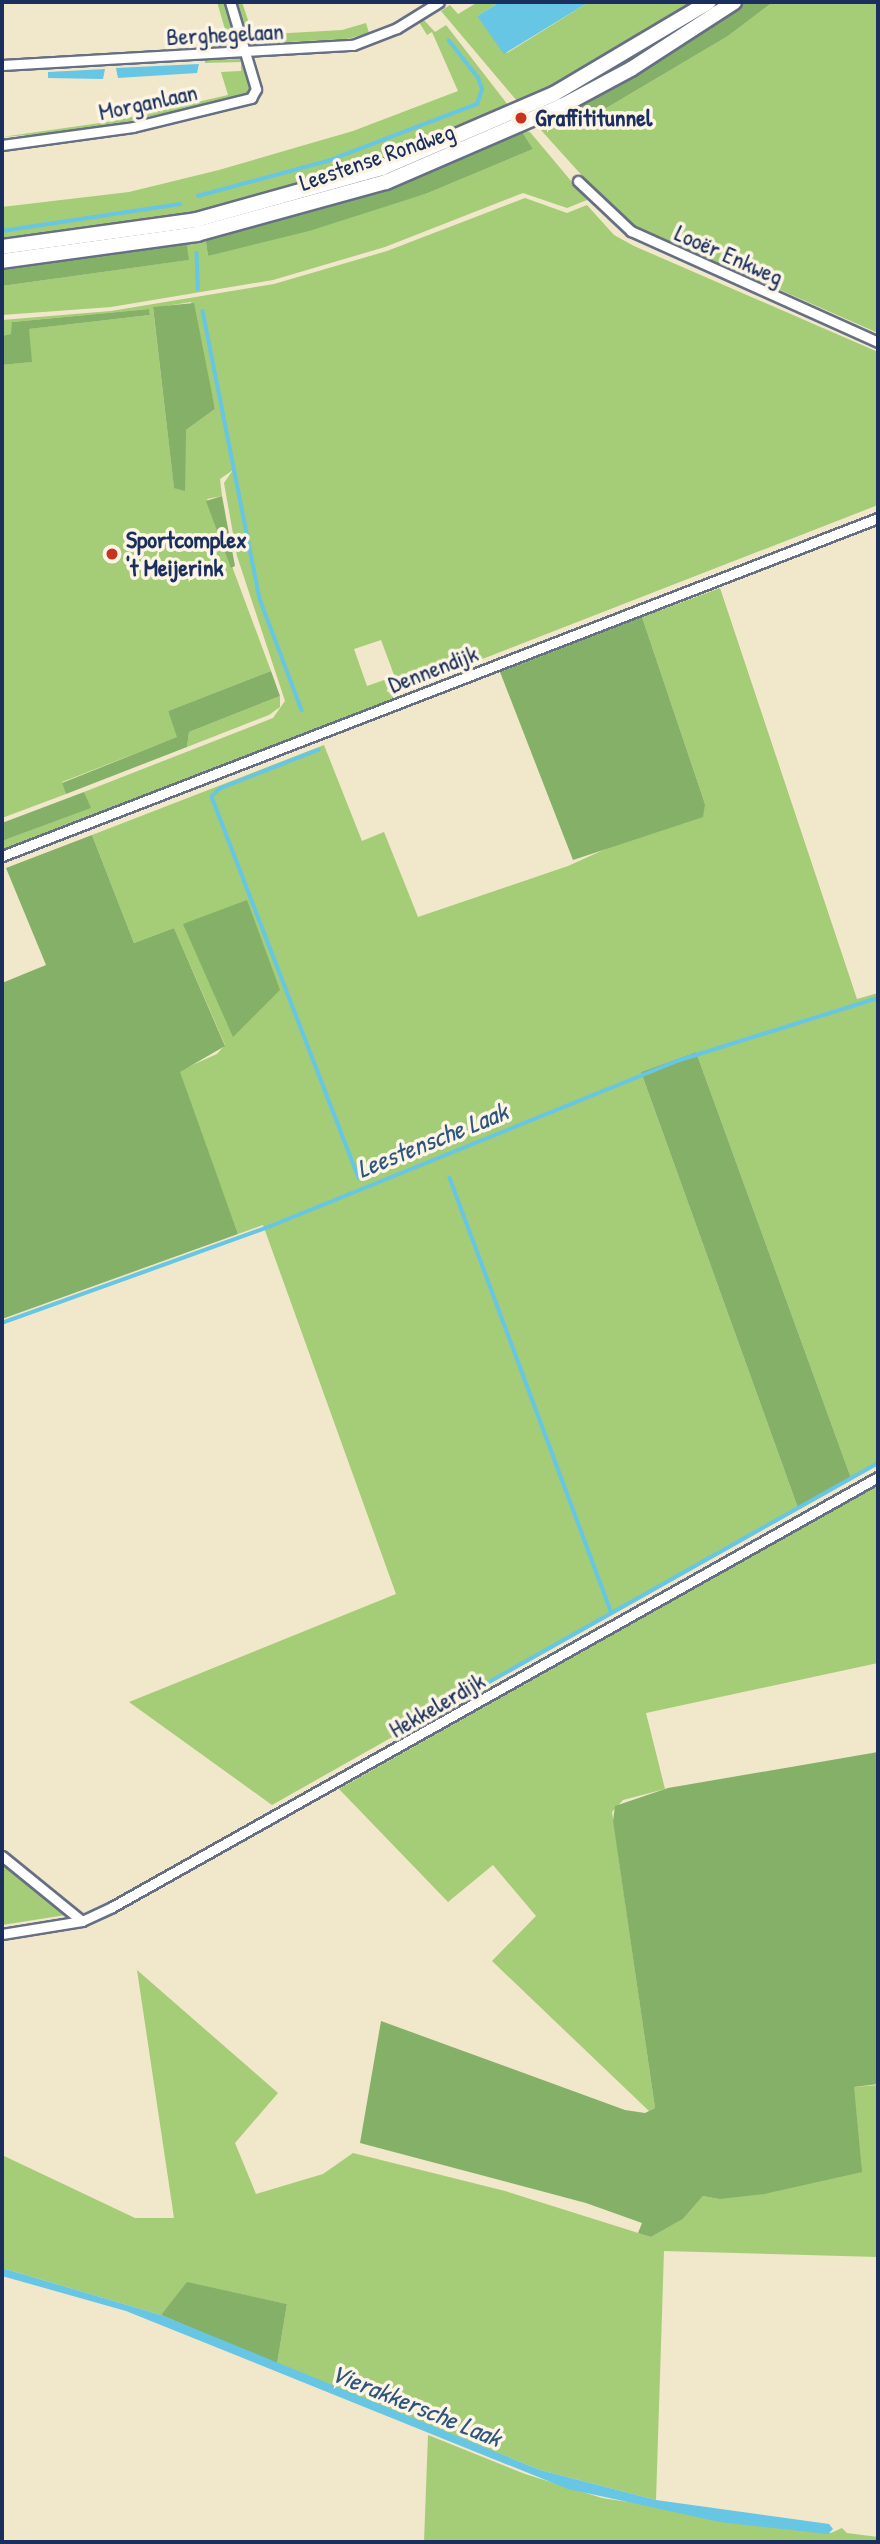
<!DOCTYPE html>
<html>
<head>
<meta charset="utf-8">
<style>
	body { margin:0 }
	#map { position:relative; width:880px; height:2544px; overflow:hidden; background:#f1e7ca; font-family:"Patrick Hand",sans-serif }
	div>[style] { position:absolute }
	[style*='--x'] { left:calc(var(--x)*1px); top:calc(var(--y)*1px); width:calc(var(--w)*1px); rotate:calc(var(--a)*1deg) }
	.green>* { inset:0; background:#a5cc77 }
	.forest>* { inset:0; background:#84b068 }
	.water>* { inset:0; background:#66c6e4 }
	.stream>* { height:3.5px; margin:-1.75px; padding:0 1.75px; transform-origin:1.75px; border-radius:1.75px; background:#66c6e4 }
	.roads { filter:drop-shadow(2px 0 #666f84) drop-shadow(-2px 0 #666f84) drop-shadow(0 2px #666f84) drop-shadow(0 -2px #666f84) }
	.street>* { height:9px; margin:-4.5px; padding:0 4.5px; transform-origin:4.5px; border-radius:4.5px; background:#fff }
	.primary>* { height:14px; margin:-7px; padding:0 7px; transform-origin:7px; border-radius:7px; background:#fff }
	.dots>* { width:19px; height:19px; translate:-50% -50%; box-sizing:border-box; border:4px solid #fcf5e5; border-radius:50% }
	span { translate:-50% -50%; white-space:nowrap; text-align:center; line-height:1.15; -webkit-text-stroke:7px #fcf5e5; paint-order:stroke }
	.street-label { font-size:24px; color:#1b2f5e }
	.poi-label { font-size:24px; color:#1b2f5e; font-weight:700 }
	.left { translate:0 -50%; text-align:left }
	.water-label { font-size:26px; color:#2e5580; font-style:italic }
	.frame { position:absolute; inset:0; border:4px solid #1b2f5e; pointer-events:none }
</style>
</head>
<body>
<div id="map">
	<div class="green">
		<i style="clip-path:polygon(217px 2px,226px 2px,238px 44px,200px 49px,199px 38px,227px 36px)"></i>
		<i style="clip-path:polygon(234px 2px,242px 2px,253px 35px,342px 30px,366px 23px,369px 33px,347px 39px,247px 44px)"></i>
		<i style="clip-path:polygon(478px 2px,500px 2px,477px 16px,507px 53px,589px 2px,703px 2px,527px 104px,517px 101px,441px 11px,450px 5px,458px 14px)"></i>
		<i style="clip-path:polygon(773px 2px,878px 2px,878px 333px,623px 221px,540px 129px,541px 121px,559px 112px,571px 129px,728px 36px)"></i>
		<i style="clip-path:polygon(423px 19px,435px 32px,446px 25px,508px 105px,507px 113px,426px 148px,176px 220px,2px 243px,2px 207px,129px 192px,219px 170px,353px 131px,458px 91px,432px 32px,427px 35px,419px 22px)"></i>
		<i style="clip-path:polygon(242px 59px,252px 88px,249px 94px,90px 130px,2px 137px,114px 121px,228px 95px,221px 72px,241px 71px,241px 62px,205px 63px,205px 60px)"></i>
		<i style="clip-path:polygon(521px 130px,530px 132px,587px 200px,567px 208px,523px 193px,385px 247px,273px 280px,111px 307px,2px 315px,2px 286px,188px 260px,186px 240px,205px 236px,208px 256px,428px 193px,533px 149px)"></i>
		<i style="clip-path:polygon(evenodd,525px 198px,567px 213px,587px 205px,614px 235px,634px 246px,878px 352px,878px 505px,400px 691px,381px 640px,354px 649px,367px 686px,387px 679px,394px 700px,2px 852px,2px 841px,90px 808px,84px 792px,273px 718px,285px 701px,237px 556px,224px 483px,233px 470px,220px 479px,222px 496px,207px 499px,271px 671px,168px 711px,178px 737px,62px 782px,66px 794px,2px 818px,2px 365px,31px 362px,28px 329px,150px 315px,149px 309px,12px 322px,12px 334px,2px 336px,2px 320px,111px 311px,274px 284px,387px 251px,525px 198px,191px 302px,215px 409px,186px 430px,174px 487px,153px 308px,191px 302px)"></i>
		<i style="clip-path:polygon(720px 588px,857px 999px,878px 993px,878px 1463px,851px 1478px,696px 1052px,641px 1072px,798px 1508px,272px 1805px,129px 1702px,396px 1594px,263px 1225px,238px 1234px,182px 1082px,179px 1071px,217px 1054px,225px 1045px,174px 928px,134px 943px,92px 835px,324px 745px,362px 841px,384px 832px,418px 917px,568px 866px,705px 804px,642px 617px)"></i>
		<i style="clip-path:polygon(280px 696px,280px 707px,269px 715px,187px 747px,189px 732px)"></i>
		<i style="clip-path:polygon(878px 1485px,878px 1663px,646px 1713px,665px 1789px,623px 1800px,612px 1812px,655px 2108px,649px 2111px,492px 1961px,536px 1916px,493px 1865px,448px 1902px,339px 1789px)"></i>
		<i style="clip-path:polygon(2px 1860px,72px 1914px,2px 1925px)"></i>
		<i style="clip-path:polygon(137px 1970px,278px 2093px,235px 2143px,256px 2194px,323px 2174px,353px 2153px,505px 2191px,651px 2237px,683px 2219px,703px 2196px,719px 2199px,854px 2087px,878px 2085px,878px 2257px,664px 2251px,656px 2500px,540px 2470px,277px 2364px,287px 2304px,188px 2283px,161px 2315px,2px 2268px,2px 2155px,135px 2218px,174px 2218px)"></i>
		<i style="clip-path:polygon(428px 2435px,525px 2474px,602px 2498px,831px 2533px,842px 2528px,847px 2533px,878px 2537px,878px 2542px,424px 2542px)"></i>
	</div>
	<div class="forest">
		<i style="clip-path:polygon(739px 2px,773px 2px,728px 36px,571px 129px,559px 112px)"></i>
		<i style="clip-path:polygon(521px 130px,533px 149px,428px 193px,309px 231px,208px 256px,205px 236px)"></i>
		<i style="clip-path:polygon(186px 240px,189px 260px,2px 286px,2px 265px)"></i>
		<i style="clip-path:polygon(194px 303px,215px 409px,186px 430px,185px 491px,174px 488px,153px 307px)"></i>
		<i style="clip-path:polygon(149px 309px,150px 315px,29px 329px,32px 362px,2px 365px,2px 336px,11px 334px,12px 322px)"></i>
		<i style="clip-path:polygon(222px 496px,235px 566px,231px 568px,206px 501px)"></i>
		<i style="clip-path:polygon(642px 617px,705px 804px,703px 817px,573px 860px,500px 672px)"></i>
		<i style="clip-path:polygon(271px 671px,280px 696px,189px 732px,187px 747px,66px 794px,62px 783px,177px 737px,168px 711px)"></i>
		<i style="clip-path:polygon(84px 792px,91px 808px,2px 841px,2px 823px)"></i>
		<i style="clip-path:polygon(92px 835px,134px 943px,174px 928px,225px 1046px,180px 1072px,238px 1234px,2px 1319px,2px 983px,46px 965px,6px 868px)"></i>
		<i style="clip-path:polygon(247px 900px,280px 990px,233px 1037px,183px 924px)"></i>
		<i style="clip-path:polygon(696px 1052px,851px 1478px,798px 1508px,641px 1072px)"></i>
		<i style="clip-path:polygon(878px 1752px,878px 2084px,854px 2087px,862px 2172px,764px 2194px,719px 2199px,703px 2196px,683px 2219px,651px 2237px,638px 2233px,642px 2223px,586px 2203px,360px 2143px,381px 2021px,625px 2110px,645px 2113px,655px 2108px,613px 1821px,615px 1806px,668px 1788px)"></i>
		<i style="clip-path:polygon(187px 2282px,287px 2304px,277px 2364px,161px 2315px)"></i>
	</div>
	<div class="water">
		<i style="clip-path:polygon(500px 2px,589px 2px,504px 54px,477px 16px)"></i>
		<i style="clip-path:polygon(199px 64px,197px 73px,118px 78px,116px 68px)"></i>
		<i style="clip-path:polygon(105px 69px,103px 79px,48px 78px,48px 72px)"></i>
		<i style="clip-path:polygon(2px 2268px,161px 2315px,540px 2470px,656px 2500px,829px 2524px,833px 2529px,828px 2534px,720px 2522px,568px 2489px,126px 2311px,2px 2276px)"></i>
	</div>
	<div class="stream">
		<i style="--x:198;--y:196;--w:135;--a:-15.1"></i>
		<i style="--x:328;--y:161;--w:160;--a:-20.9"></i>
		<i style="--x:477;--y:104;--w:15;--a:-70"></i>
		<i style="--x:482;--y:90;--w:13;--a:-108"></i>
		<i style="--x:478;--y:78;--w:47;--a:-128.1"></i>
		<i style="--x:2;--y:231;--w:180;--a:-8.6"></i>
		<i style="--x:197;--y:253;--w:36;--a:88"></i>
		<i style="--x:203;--y:311;--w:294;--a:78.8"></i>
		<i style="--x:260;--y:599;--w:119;--a:69.3"></i>
		<i style="--x:319;--y:750;--w:106;--a:158.5"></i>
		<i style="--x:220;--y:789;--w:11;--a:135"></i>
		<i style="--x:212;--y:797;--w:408;--a:68.9"></i>
		<i style="--x:450;--y:1178;--w:463;--a:69.6"></i>
		<i style="--x:2;--y:1323;--w:286;--a:-19.8"></i>
		<i style="--x:271;--y:1226;--w:438;--a:-22.1"></i>
		<i style="--x:677;--y:1061;--w:211;--a:-17.4"></i>
		<i style="--x:436;--y:1712;--w:507;--a:-29.39"></i>
	</div>
	<div class="roads">
		<div class="street">
			<i style="--x:2;--y:65;--w:352;--a:-3.3"></i>
			<i style="--x:353;--y:45;--w:47;--a:-21.1"></i>
			<i style="--x:397;--y:28;--w:49;--a:-31.8"></i>
			<i style="--x:2;--y:145;--w:132;--a:-7.8"></i>
			<i style="--x:133;--y:127;--w:122;--a:-13.8"></i>
			<i style="--x:251;--y:98;--w:10;--a:-61"></i>
			<i style="--x:256;--y:89;--w:91;--a:-106.6"></i>
			<i style="--x:578;--y:181;--w:73;--a:43.3"></i>
			<i style="--x:631;--y:231;--w:271;--a:24.2"></i>
			<i style="--x:2;--y:856;--w:939;--a:-21.1"></i>
			<i style="--x:2;--y:1856;--w:103;--a:39.1"></i>
			<i style="--x:2;--y:1934;--w:81;--a:-9.2"></i>
			<i style="--x:82;--y:1921;--w:33;--a:-25"></i>
			<i style="--x:112;--y:1907;--w:878;--a:-29.31"></i>
		</div>
		<div class="primary">
			<i style="--x:2;--y:247;--w:196;--a:-7.9"></i>
			<i style="--x:196;--y:220;--w:193;--a:-15.6"></i>
			<i style="--x:382;--y:168;--w:187;--a:-23.3"></i>
			<i style="--x:554;--y:94;--w:180;--a:-30.7"></i>
			<i style="--x:2;--y:261;--w:197;--a:-7.9"></i>
			<i style="--x:197;--y:234;--w:196;--a:-15.4"></i>
			<i style="--x:386;--y:182;--w:192;--a:-23.4"></i>
			<i style="--x:562;--y:106;--w:78;--a:-28.2"></i>
			<i style="--x:631;--y:69;--w:123;--a:-33"></i>
		</div>
	</div>
	<div class="dots">
		<i style="left:521px;top:118px;background:#c8321e"></i>
		<i style="left:112px;top:554px;background:#c8321e"></i>
	</div>
	<div class="street-label">
		<span style="left:225px;top:34px;rotate:-3deg">Berghegelaan</span>
		<span style="left:148px;top:102px;rotate:-12deg">Morganlaan</span>
		<span style="left:377px;top:157px;rotate:-19deg">Leestense Rondweg</span>
		<span style="left:729px;top:255px;rotate:24deg">Looër Enkweg</span>
		<span style="left:433px;top:669px;rotate:-21deg">Dennendijk</span>
		<span style="left:437px;top:1705px;rotate:-30deg">Hekkelerdijk</span>
	</div>
	<div class="poi-label">
		<span class="left" style="left:535px;top:118px">Graffititunnel</span>
		<span class="left" style="left:126px;top:554px">Sportcomplex<br>'t Meijerink</span>
	</div>
	<div class="water-label">
		<span style="left:432px;top:1140px;rotate:-22deg">Leestensche Laak</span>
		<span style="left:416px;top:2405px;rotate:22deg">Vierakkersche Laak</span>
	</div>
	<div class="frame"></div>
</div>
</body>
</html>
